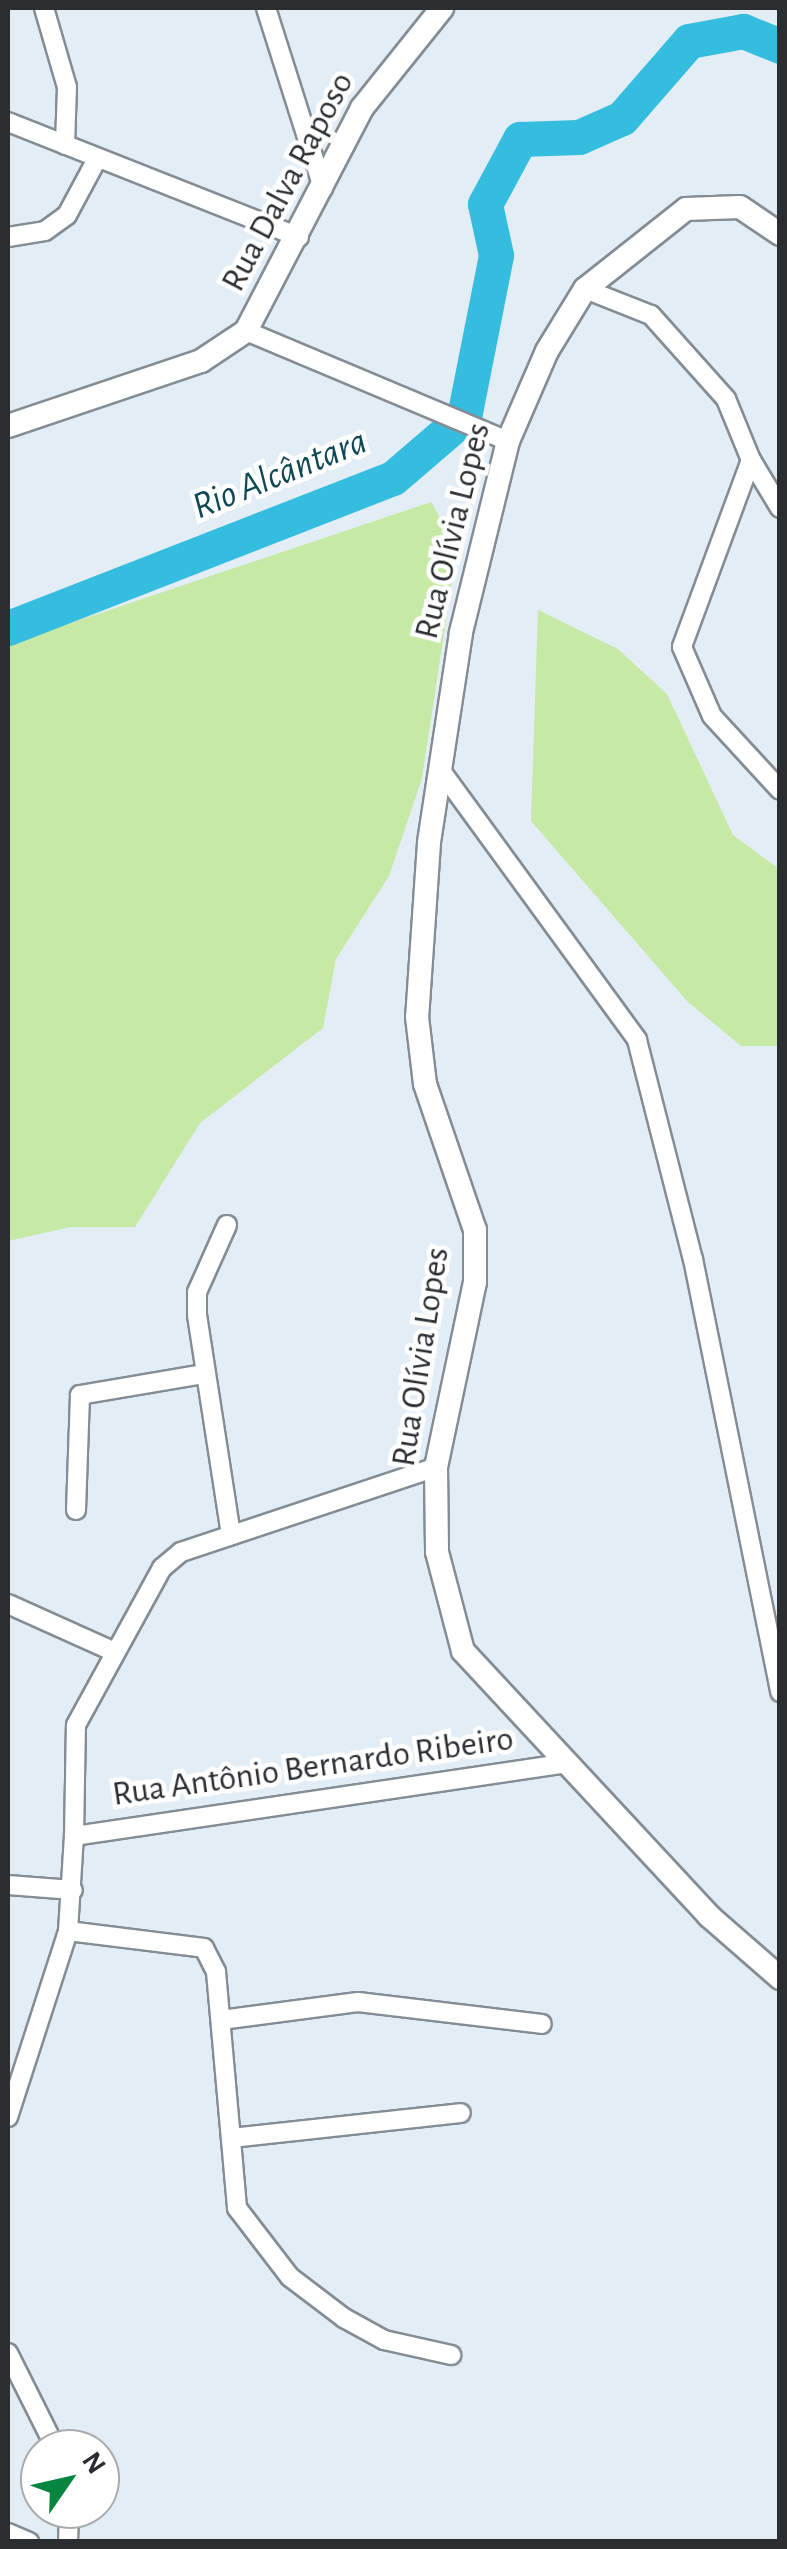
<!DOCTYPE html>
<html>
<head>
<meta charset="utf-8">
<style>
	body { margin:0 }
	#map { position:relative; width:787px; height:2549px; overflow:hidden; background:#e3edf5; font-family:"Alegreya Sans",sans-serif }
	div>[style] { position:absolute }
	[style*='--x'] { left:calc(var(--x)*1px); top:calc(var(--y)*1px); width:calc(var(--w)*1px); rotate:calc(var(--a)*1deg) }
	.green>* { inset:0; background:#c6e9a6 }
	.river>* { height:35px; margin:-17.5px; padding:0 17.5px; transform-origin:17.5px; border-radius:17.5px; background:#34bddf }
	.roads { filter:drop-shadow(2px 0 #848c94) drop-shadow(-2px 0 #848c94) drop-shadow(0 2px #848c94) drop-shadow(0 -2px #848c94) }
	.minor>* { height:18px; margin:-9px; padding:0 9px; transform-origin:9px; border-radius:9px; background:#fff }
	.tertiary>* { height:22px; margin:-11px; padding:0 11px; transform-origin:11px; border-radius:11px; background:#fff }
	span { translate:-50% -50%; white-space:nowrap; text-align:center; line-height:1.15; -webkit-text-stroke:9px #fff; paint-order:stroke }
	.street-label { font-size:35px; color:#2a2e31 }
	.water-label { font-size:38px; color:#0f4856; font-style:italic }
	.frame { position:absolute; inset:0; border:10px solid #2a2e31; pointer-events:none }
	.north { position:absolute; left:20px; top:2429px; width:100px; height:100px; box-sizing:border-box; background:#fff; border:2px solid #aaabad; border-radius:50%; rotate:56deg; font-size:28px; font-weight:700; line-height:40px; text-align:center; color:#2a2e31 }
	.north::after { content:''; display:block; margin:auto; width:35px; height:45px; background:#058640; clip-path:polygon(50% 0,100% 100%,50% 72%,0 100%) }
</style>
</head>
<body>
<div id="map">
	<div class="green">
		<i style="clip-path:polygon(431px 502px,457px 548px,422px 778px,389px 876px,336px 959px,323px 1028px,200px 1123px,135px 1227px,71px 1227px,8px 1241px,8px 644px)"></i>
		<i style="clip-path:polygon(538px 610px,618px 649px,667px 694px,733px 835px,779px 869px,779px 1046px,741px 1046px,687px 1001px,531px 821px)"></i>
	</div>
	<div class="river">
		<i style="--x:8;--y:628;--w:413;--a:-21.3"></i>
		<i style="--x:393;--y:478;--w:94;--a:-40.7"></i>
		<i style="--x:464;--y:417;--w:165;--a:-78.8"></i>
		<i style="--x:496;--y:255;--w:52;--a:-102.2"></i>
		<i style="--x:485;--y:204;--w:74;--a:-61.7"></i>
		<i style="--x:520;--y:139;--w:59;--a:-1.9"></i>
		<i style="--x:579;--y:137;--w:47;--a:-23.8"></i>
		<i style="--x:622;--y:118;--w:102;--a:-49"></i>
		<i style="--x:689;--y:41;--w:55;--a:-10.5"></i>
		<i style="--x:743;--y:31;--w:40;--a:22"></i>
	</div>
	<div class="roads">
		<div class="minor">
			<i style="--x:44;--y:8;--w:82;--a:73.8"></i>
			<i style="--x:67;--y:87;--w:58;--a:92"></i>
			<i style="--x:266;--y:8;--w:189;--a:72.4"></i>
			<i style="--x:8;--y:122;--w:313;--a:21.6"></i>
			<i style="--x:8;--y:237;--w:37;--a:-9"></i>
			<i style="--x:45;--y:231;--w:27;--a:-36"></i>
			<i style="--x:67;--y:215;--w:61;--a:-61.8"></i>
			<i style="--x:585;--y:289;--w:71;--a:21.5"></i>
			<i style="--x:651;--y:315;--w:113;--a:48.2"></i>
			<i style="--x:726;--y:399;--w:66;--a:67.7"></i>
			<i style="--x:751;--y:460;--w:199;--a:110.3"></i>
			<i style="--x:682;--y:647;--w:75;--a:66.5"></i>
			<i style="--x:712;--y:716;--w:100;--a:47.4"></i>
			<i style="--x:246;--y:331;--w:284;--a:22.8"></i>
			<i style="--x:751;--y:460;--w:56;--a:58.9"></i>
			<i style="--x:439;--y:768;--w:336;--a:53.9"></i>
			<i style="--x:637;--y:1040;--w:226;--a:75.7"></i>
			<i style="--x:693;--y:1259;--w:442;--a:78.6"></i>
			<i style="--x:227;--y:1225;--w:73;--a:114.1"></i>
			<i style="--x:197;--y:1292;--w:23;--a:90"></i>
			<i style="--x:197;--y:1315;--w:223;--a:81.2"></i>
			<i style="--x:76;--y:1510;--w:115;--a:-88"></i>
			<i style="--x:80;--y:1395;--w:126;--a:-9.6"></i>
			<i style="--x:8;--y:1604;--w:117;--a:24.2"></i>
			<i style="--x:74;--y:1836;--w:111;--a:-89"></i>
			<i style="--x:76;--y:1725;--w:179;--a:-61.3"></i>
			<i style="--x:162;--y:1568;--w:25;--a:-40"></i>
			<i style="--x:181;--y:1552;--w:269;--a:-18.4"></i>
			<i style="--x:8;--y:1885;--w:65;--a:4.4"></i>
			<i style="--x:68;--y:1931;--w:137;--a:7.1"></i>
			<i style="--x:204;--y:1948;--w:27;--a:63"></i>
			<i style="--x:216;--y:1972;--w:237;--a:84.9"></i>
			<i style="--x:237;--y:2208;--w:87;--a:52.5"></i>
			<i style="--x:290;--y:2277;--w:68;--a:37.2"></i>
			<i style="--x:344;--y:2318;--w:46;--a:28.8"></i>
			<i style="--x:384;--y:2340;--w:69;--a:12.6"></i>
			<i style="--x:221;--y:2020;--w:138;--a:-7.5"></i>
			<i style="--x:358;--y:2002;--w:185;--a:6.8"></i>
			<i style="--x:8;--y:2117;--w:195;--a:-72.1"></i>
			<i style="--x:68;--y:1931;--w:95;--a:-86.4"></i>
			<i style="--x:74;--y:1836;--w:493;--a:-8.4"></i>
			<i style="--x:231;--y:2138;--w:231;--a:-6.2"></i>
			<i style="--x:8;--y:2353;--w:107;--a:63.4"></i>
			<i style="--x:8;--y:2533;--w:23;--a:23"></i>
			<i style="--x:68;--y:2542;--w:33;--a:-88"></i>
		</div>
		<div class="tertiary">
			<i style="--x:780;--y:234;--w:48;--a:-146"></i>
			<i style="--x:740;--y:207;--w:54;--a:177.9"></i>
			<i style="--x:686;--y:209;--w:129;--a:141.6"></i>
			<i style="--x:585;--y:289;--w:73;--a:121.5"></i>
			<i style="--x:547;--y:351;--w:98;--a:113.4"></i>
			<i style="--x:508;--y:441;--w:198;--a:103.8"></i>
			<i style="--x:461;--y:633;--w:212;--a:98.7"></i>
			<i style="--x:429;--y:843;--w:174;--a:93.9"></i>
			<i style="--x:417;--y:1017;--w:67;--a:83.2"></i>
			<i style="--x:425;--y:1084;--w:154;--a:71.1"></i>
			<i style="--x:475;--y:1230;--w:52;--a:90"></i>
			<i style="--x:475;--y:1282;--w:189;--a:101.9"></i>
			<i style="--x:436;--y:1467;--w:85;--a:89.3"></i>
			<i style="--x:437;--y:1552;--w:102;--a:75.3"></i>
			<i style="--x:463;--y:1651;--w:362;--a:47.1"></i>
			<i style="--x:709;--y:1916;--w:94;--a:41.1"></i>
			<i style="--x:8;--y:426;--w:204;--a:-18.6"></i>
			<i style="--x:201;--y:361;--w:54;--a:-33.7"></i>
			<i style="--x:246;--y:331;--w:251;--a:-62.5"></i>
			<i style="--x:362;--y:108;--w:128;--a:-51.3"></i>
		</div>
	</div>
	<div class="street-label">
		<span style="left:288px;top:182px;rotate:-62deg">Rua Dalva Raposo</span>
		<span style="left:453px;top:531px;rotate:-76deg">Rua Olívia Lopes</span>
		<span style="left:421px;top:1357px;rotate:-81deg">Rua Olívia Lopes</span>
		<span style="left:313px;top:1767px;rotate:-8deg">Rua Antônio Bernardo Ribeiro</span>
	</div>
	<div class="water-label">
		<span style="left:280px;top:475px;rotate:-22deg">Rio Alcântara</span>
	</div>
	<div class="frame"></div>
	<div class="north">N</div>
</div>
</body>
</html>
